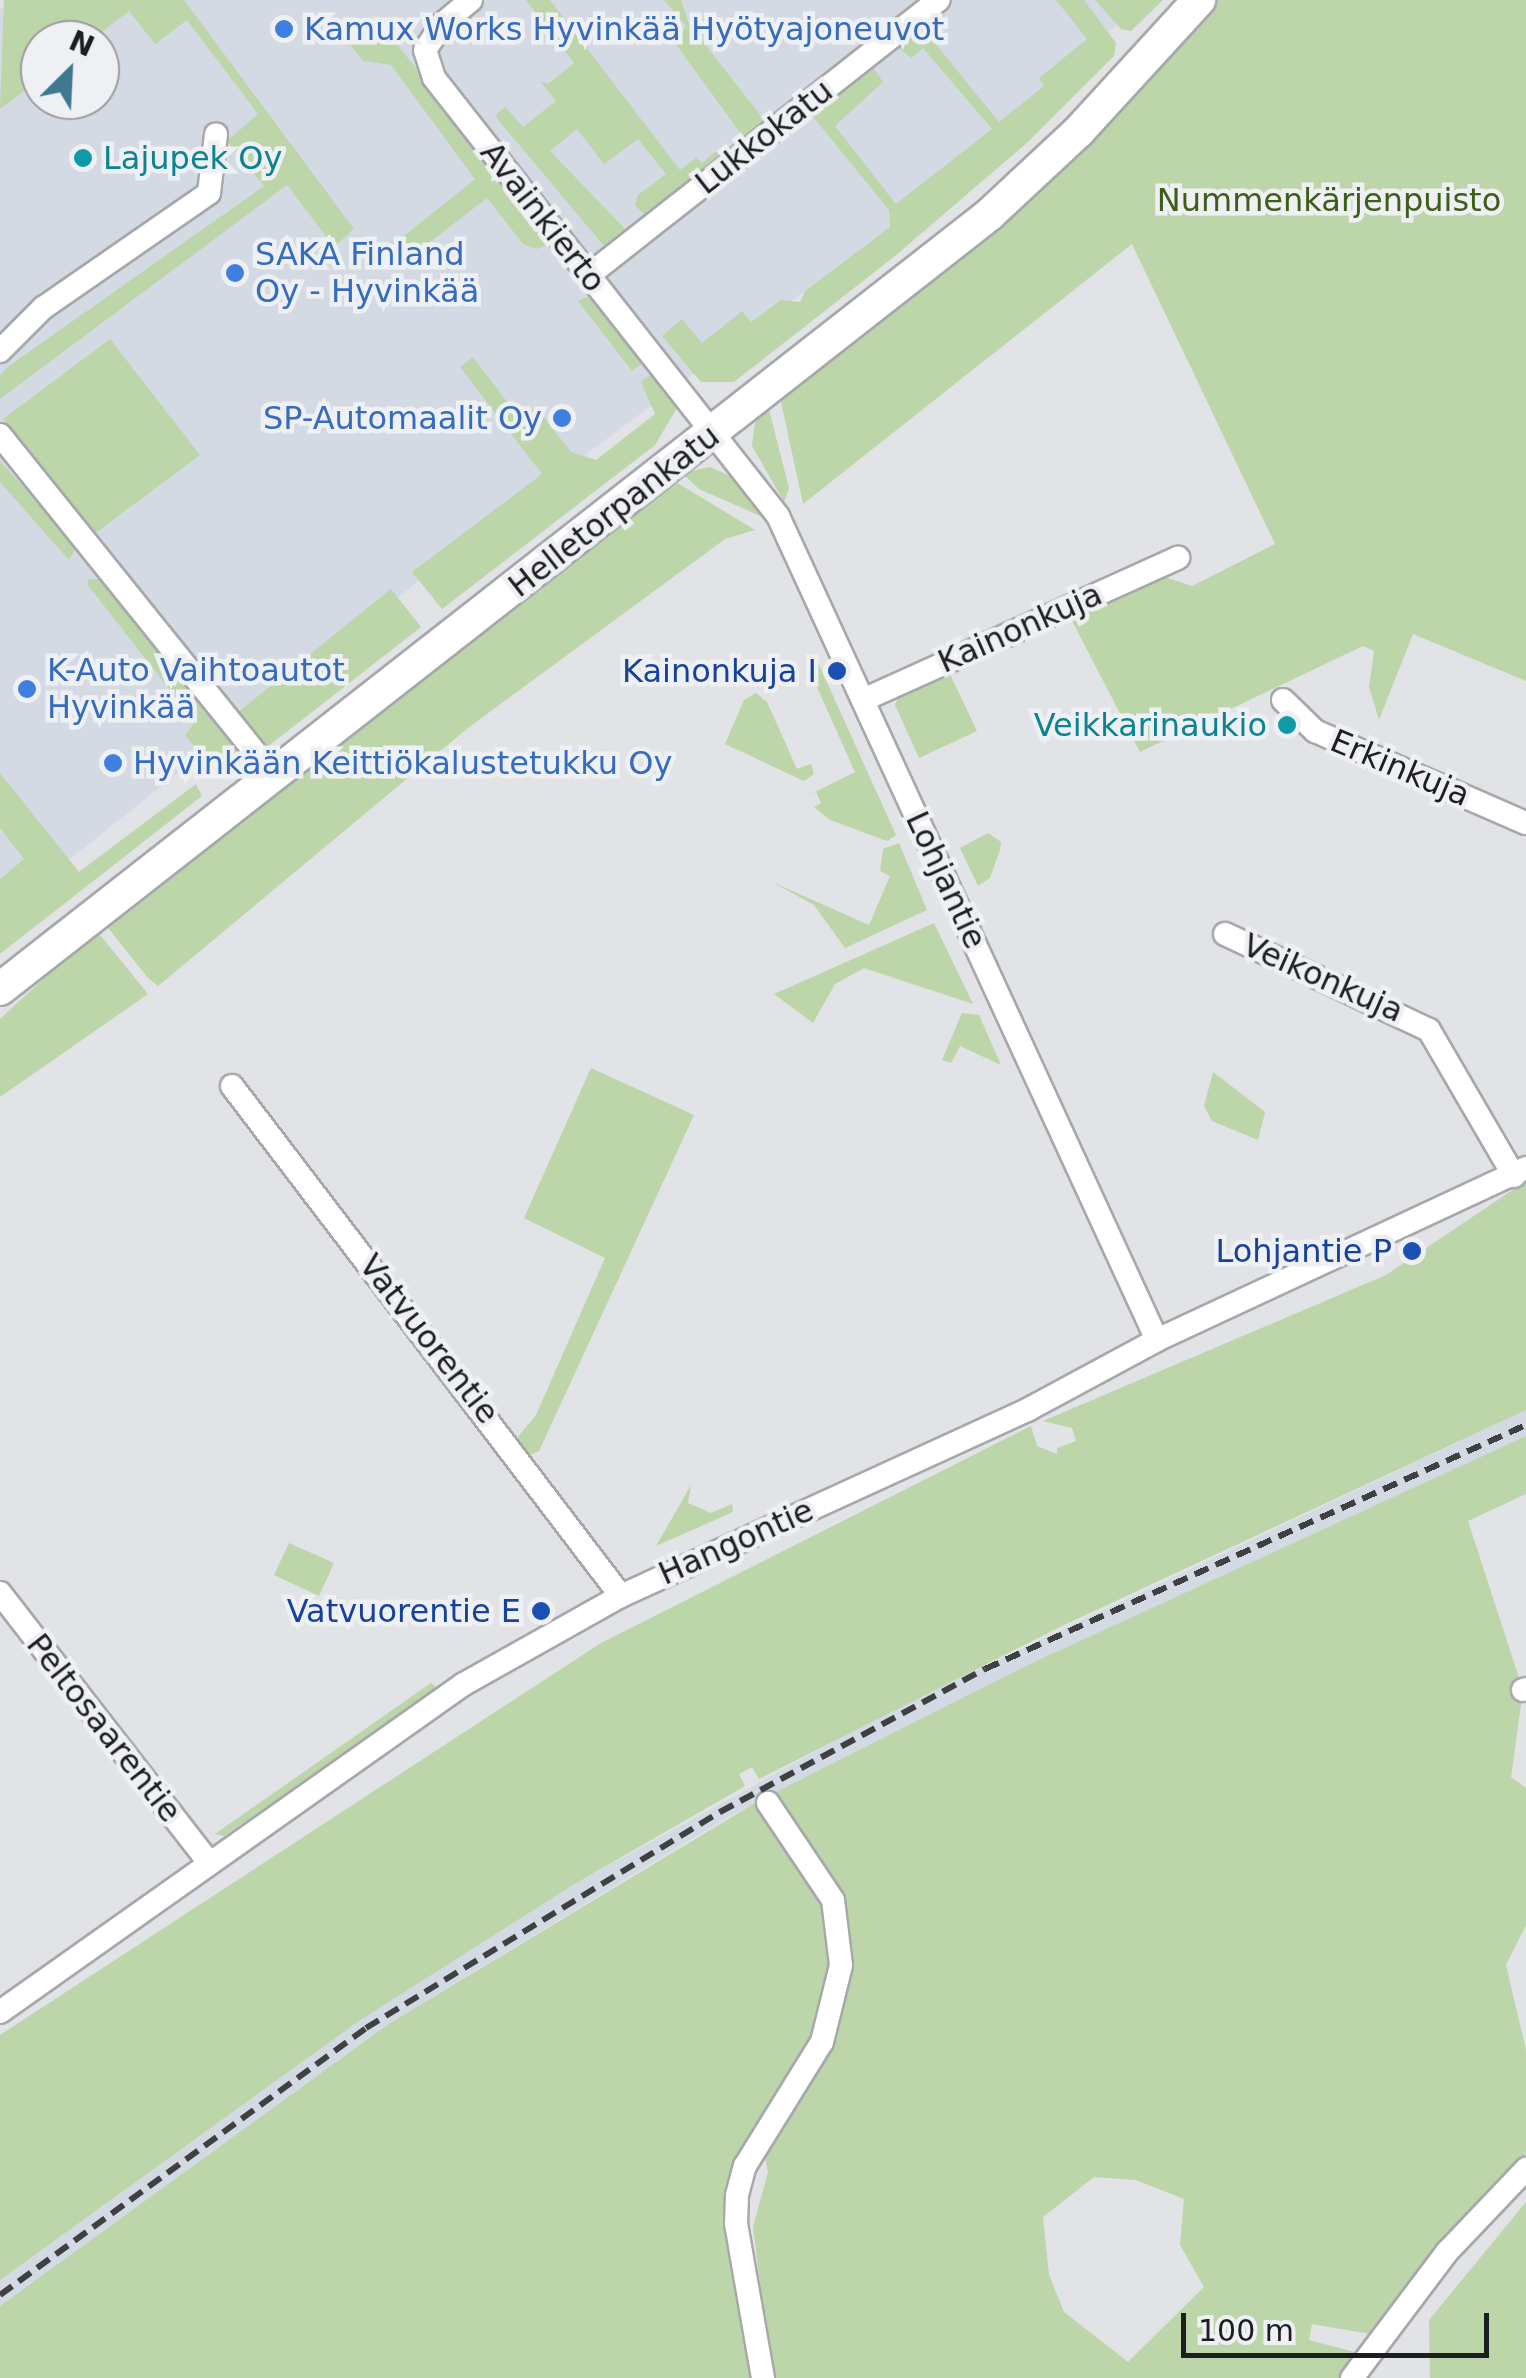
<!DOCTYPE html>
<html>
<head>
<meta charset="utf-8">
<style>
	body { margin:0 }
	#map { position:relative; width:1526px; height:2378px; overflow:hidden; background:#e1e3e6; font-family:"DejaVu Sans",sans-serif }
	div>[style] { position:absolute }
	[style*='--x'] { left:calc(var(--x)*1px); top:calc(var(--y)*1px); width:calc(var(--w)*1px); rotate:calc(var(--a)*1deg) }
	.built>* { inset:0; background:#d4dae4 }
	.green>* { inset:0; background:#bcd5a9 }
	.roads { filter:drop-shadow(2px 0 #a6a8ab) drop-shadow(-2px 0 #a6a8ab) drop-shadow(0 2px #a6a8ab) drop-shadow(0 -2px #a6a8ab) }
	.street>* { height:22px; margin:-11px; padding:0 11px; transform-origin:11px; border-radius:11px; background:#fff }
	.secondary>* { height:32px; margin:-16px; padding:0 16px; transform-origin:16px; border-radius:16px; background:#fff }
	.rail>* { height:6px; margin-top:-3px; transform-origin:0; background:repeating-linear-gradient(90deg,#3f4042 0 15px,transparent 0 23px) }
	.dots>* { width:28px; height:28px; translate:-50% -50%; box-sizing:border-box; border:5px solid #eef0f3; border-radius:50% }
	span { translate:-50% -50%; white-space:nowrap; text-align:center; line-height:1.15; -webkit-text-stroke:9px #eef0f3; paint-order:stroke }
	.shop-label { font-size:32px; color:#366cbe }
	.left { translate:0 -50%; text-align:left }
	.right { translate:-100% -50%; text-align:right }
	.street-label { font-size:32px; color:#1d1e1f }
	.culture-label { font-size:32px; color:#0d838f }
	.park-label { font-size:32px; color:#3c5e19 }
	.transit-label { font-size:32px; color:#164399 }
	.north { position:absolute; left:20px; top:20px; width:100px; height:100px; box-sizing:border-box; background:#eef0f3; border:2px solid #9a9c9e; border-radius:50%; rotate:24deg; font-size:28px; font-weight:700; line-height:40px; text-align:center; color:#1d1e1f }
	.north::after { content:''; display:block; margin:auto; width:35px; height:45px; background:#3e7991; clip-path:polygon(50% 0,100% 100%,50% 72%,0 100%) }
	.scale { position:absolute; left:1181px; top:2313px; width:308px; height:45px; box-sizing:border-box; border:5px solid #1d1e1f; border-top:0; padding-left:12px; font-size:30px; line-height:35px; white-space:nowrap; color:#1d1e1f; -webkit-text-stroke:8px #eef0f3; paint-order:stroke }
</style>
</head>
<body>
<div id="map">
	<div class="built">
		<i style="clip-path:polygon(evenodd,10px 0,1140px 0,999px 146px,451px 555px,0 915px,0 10px,10px 0,40px 40px,100px 40px,100px 100px,40px 100px,40px 40px)"></i>
		<i style="clip-path:polygon(1526px 1410px,1526px 1436px,1032px 1663px,726px 1818px,390px 2023px,0 2306px,0 2280px,359px 2021px,573px 1885px,882px 1715px)"></i>
	</div>
	<div class="green">
		<i style="clip-path:polygon(4px 0,184px 0,354px 229px,334px 247px,287px 185px,0 399px,0 375px,9px 366px,264px 186px,227px 141px,258px 114px,187px 20px,155px 44px,129px 11px,91px 40px,40px 40px,40px 79px,0 109px)"></i>
		<i style="clip-path:polygon(526px 0,550px 0,680px 170px,696px 158px,702px 163px,716px 151px,719px 156px,644px 214px,635px 205px,638px 195px,666px 174px,638px 139px,604px 164px,577px 129px,550px 151px,625px 229px,604px 246px,495px 116px,505px 107px,523px 127px,556px 101px,540px 81px,548px 84px,574px 63px)"></i>
		<i style="clip-path:polygon(664px 0,681px 0,689px 24px,765px 121px,744px 138px,675px 43px,686px 26px)"></i>
		<i style="clip-path:polygon(1056px 0,1084px 0,1116px 43px,1114px 56px,1029px 141px,895px 256px,734px 382px,701px 382px,662px 336px,682px 319px,702px 343px,742px 311px,751px 322px,781px 300px,800px 302px,805px 291px,890px 227px,889px 210px,814px 118px,795px 125px,873px 67px,883px 82px,835px 126px,896px 204px,992px 129px,923px 48px,911px 58px,897px 47px,933px 17px,930px 37px,999px 122px,1044px 86px,1039px 78px,1087px 39px)"></i>
		<i style="clip-path:polygon(1095px 0,1163px 0,1131px 31px,1121px 29px)"></i>
		<i style="clip-path:polygon(1216px 0,1526px 0,1526px 681px,1413px 634px,1379px 720px,1369px 687px,1374px 651px,1363px 646px,1140px 752px,1070px 617px,1158px 575px,1192px 586px,1275px 544px,1132px 244px,803px 504px,780px 397px,1179px 44px)"></i>
		<i style="clip-path:polygon(368px 22px,380px 22px,552px 244px,536px 249px,523px 244px,487px 198px,404px 262px,394px 244px,475px 179px,391px 65px,363px 61px,351px 46px,349px 37px)"></i>
		<i style="clip-path:polygon(592px 295px,645px 361px,632px 371px,578px 301px)"></i>
		<i style="clip-path:polygon(110px 339px,200px 455px,94px 534px,3px 419px)"></i>
		<i style="clip-path:polygon(473px 357px,520px 419px,536px 407px,571px 452px,596px 460px,655px 414px,641px 382px,654px 372px,678px 406px,655px 445px,442px 609px,412px 572px,542px 474px,460px 367px)"></i>
		<i style="clip-path:polygon(768px 406px,789px 488px,784px 502px,752px 446px,755px 423px)"></i>
		<i style="clip-path:polygon(0 461px,77px 546px,69px 560px,0 482px)"></i>
		<i style="clip-path:polygon(710px 467px,737px 479px,765px 518px,699px 489px,682px 473px)"></i>
		<i style="clip-path:polygon(671px 479px,755px 530px,725px 539px,468px 728px,158px 986px,148px 978px,105px 924px)"></i>
		<i style="clip-path:polygon(89px 579px,103px 579px,248px 760px,229px 776px,215px 774px,185px 735px,195px 722px,87px 584px)"></i>
		<i style="clip-path:polygon(391px 589px,421px 627px,266px 748px,237px 713px)"></i>
		<i style="clip-path:polygon(816px 658px,896px 835px,887px 841px,830px 820px,814px 807px,821px 803px,816px 792px,809px 795px,855px 772px,807px 665px)"></i>
		<i style="clip-path:polygon(949px 672px,977px 731px,919px 758px,895px 705px,899px 695px)"></i>
		<i style="clip-path:polygon(756px 693px,767px 702px,797px 769px,811px 764px,814px 774px,804px 781px,725px 744px,744px 700px)"></i>
		<i style="clip-path:polygon(0 773px,79px 872px,196px 784px,202px 796px,0 954px,0 879px,24px 859px,0 828px)"></i>
		<i style="clip-path:polygon(988px 833px,1001px 842px,1000px 850px,990px 878px,978px 886px,960px 848px)"></i>
		<i style="clip-path:polygon(899px 843px,927px 910px,845px 948px,814px 905px,772px 882px,869px 925px,890px 876px,880px 871px,883px 849px)"></i>
		<i style="clip-path:polygon(934px 923px,973px 1004px,864px 968px,835px 984px,813px 1023px,774px 994px)"></i>
		<i style="clip-path:polygon(96px 930px,148px 994px,0 1097px,0 1019px)"></i>
		<i style="clip-path:polygon(962px 1013px,979px 1015px,1001px 1065px,960px 1046px,951px 1063px,942px 1060px)"></i>
		<i style="clip-path:polygon(591px 1068px,694px 1115px,539px 1451px,530px 1455px,517px 1438px,536px 1415px,605px 1258px,524px 1218px)"></i>
		<i style="clip-path:polygon(1213px 1072px,1265px 1112px,1258px 1140px,1212px 1121px,1204px 1106px)"></i>
		<i style="clip-path:polygon(1526px 1181px,1526px 1410px,1062px 1626px,759px 1779px,752px 1767px,739px 1774px,745px 1786px,573px 1885px,359px 2021px,0 2280px,0 2035px,601px 1643px,1031px 1426px,1037px 1446px,1057px 1454px,1057px 1448px,1076px 1441px,1072px 1428px,1043px 1421px,1386px 1275px)"></i>
		<i style="clip-path:polygon(evenodd,1526px 1436px,1526px 1494px,1468px 1521px,1523px 1690px,1511px 1777px,1526px 1788px,1526px 1925px,1506px 1965px,1526px 2050px,1526px 2154px,1433px 2256px,1376px 2335px,1312px 2324px,1309px 2340px,1362px 2354px,1341px 2378px,772px 2378px,753px 2227px,768px 2172px,764px 2151px,829px 2048px,849px 1982px,849px 1949px,839px 1890px,770px 1795px,1032px 1663px,1526px 1436px,1094px 2177px,1136px 2180px,1184px 2199px,1180px 2245px,1204px 2287px,1128px 2362px,1064px 2312px,1049px 2275px,1043px 2217px,1094px 2177px)"></i>
		<i style="clip-path:polygon(691px 1485px,688px 1503px,711px 1513px,732px 1504px,733px 1512px,656px 1546px)"></i>
		<i style="clip-path:polygon(289px 1543px,334px 1563px,319px 1596px,274px 1575px)"></i>
		<i style="clip-path:polygon(431px 1683px,439px 1689px,224px 1836px,215px 1834px)"></i>
		<i style="clip-path:polygon(755px 1803px,823px 1901px,831px 1981px,803px 2058px,739px 2166px,754px 2378px,0 2378px,0 2306px,390px 2023px)"></i>
		<i style="clip-path:polygon(1526px 2202px,1526px 2378px,1430px 2378px,1429px 2320px)"></i>
	</div>
	<div class="roads">
		<div class="street">
			<i style="--x:471;--y:0;--w:38;--a:140"></i>
			<i style="--x:442;--y:24;--w:31;--a:123"></i>
			<i style="--x:425;--y:50;--w:29;--a:72"></i>
			<i style="--x:434;--y:78;--w:557;--a:51.85"></i>
			<i style="--x:778;--y:516;--w:907;--a:65.3"></i>
			<i style="--x:589;--y:275;--w:445;--a:-38.2"></i>
			<i style="--x:0;--y:351;--w:61;--a:-45"></i>
			<i style="--x:43;--y:308;--w:202;--a:-34.7"></i>
			<i style="--x:209;--y:193;--w:59;--a:-83.2"></i>
			<i style="--x:0;--y:435;--w:439;--a:51.2"></i>
			<i style="--x:863;--y:700;--w:346;--a:-24.3"></i>
			<i style="--x:1283;--y:700;--w:45;--a:44.1"></i>
			<i style="--x:1315;--y:731;--w:230;--a:23.6"></i>
			<i style="--x:1225;--y:934;--w:225;--a:25.2"></i>
			<i style="--x:1429;--y:1030;--w:169;--a:59.8"></i>
			<i style="--x:232;--y:1086;--w:641;--a:52.67"></i>
			<i style="--x:0;--y:1593;--w:341;--a:52.2"></i>
			<i style="--x:1523;--y:1690;--w:3;--a:-18"></i>
			<i style="--x:0;--y:2012;--w:568;--a:-35.26"></i>
			<i style="--x:464;--y:1684;--w:180;--a:-29.3"></i>
			<i style="--x:621;--y:1596;--w:449;--a:-24.6"></i>
			<i style="--x:1029;--y:1409;--w:145;--a:-28.3"></i>
			<i style="--x:1157;--y:1340;--w:407;--a:-25"></i>
			<i style="--x:763;--y:2378;--w:156;--a:-99.9"></i>
			<i style="--x:736;--y:2224;--w:29;--a:-88"></i>
			<i style="--x:737;--y:2195;--w:30;--a:-75"></i>
			<i style="--x:745;--y:2166;--w:146;--a:-58.2"></i>
			<i style="--x:822;--y:2042;--w:79;--a:-76.1"></i>
			<i style="--x:841;--y:1965;--w:65;--a:-97"></i>
			<i style="--x:833;--y:1900;--w:117;--a:-123.8"></i>
			<i style="--x:1352;--y:2378;--w:158;--a:-53"></i>
			<i style="--x:1447;--y:2252;--w:115;--a:-46.4"></i>
		</div>
		<div class="secondary">
			<i style="--x:0;--y:989;--w:1257;--a:-38.05"></i>
			<i style="--x:990;--y:214;--w:122;--a:-43"></i>
			<i style="--x:1079;--y:131;--w:178;--a:-47.5"></i>
		</div>
	</div>
	<div class="rail">
		<i style="--x:0;--y:2295;--w:453;--a:-36.1"></i>
		<i style="--x:366;--y:2028;--w:415;--a:-31.4"></i>
		<i style="--x:720;--y:1812;--w:301;--a:-28.4"></i>
		<i style="--x:985;--y:1669;--w:593;--a:-24.28"></i>
	</div>
	<div class="dots">
		<i style="left:284px;top:29px;background:#3f7fe0"></i>
		<i style="left:83px;top:158px;background:#0f9aa8"></i>
		<i style="left:235px;top:273px;background:#3f7fe0"></i>
		<i style="left:562px;top:418px;background:#3f7fe0"></i>
		<i style="left:837px;top:671px;background:#1a4fb4"></i>
		<i style="left:27px;top:689px;background:#3f7fe0"></i>
		<i style="left:1287px;top:725px;background:#0f9aa8"></i>
		<i style="left:113px;top:763px;background:#3f7fe0"></i>
		<i style="left:1412px;top:1251px;background:#1a4fb4"></i>
		<i style="left:541px;top:1611px;background:#1a4fb4"></i>
	</div>
	<div class="shop-label">
		<span class="left" style="left:304px;top:29px">Kamux Works Hyvinkää Hyötyajoneuvot</span>
		<span class="left" style="left:255px;top:273px">SAKA Finland<br>Oy - Hyvinkää</span>
		<span class="right" style="left:542px;top:418px">SP-Automaalit Oy</span>
		<span class="left" style="left:47px;top:689px">K-Auto Vaihtoautot<br>Hyvinkää</span>
		<span class="left" style="left:133px;top:763px">Hyvinkään Keittiökalustetukku Oy</span>
	</div>
	<div class="street-label">
		<span style="left:764px;top:137px;rotate:-38deg">Lukkokatu</span>
		<span style="left:543px;top:217px;rotate:52deg">Avainkierto</span>
		<span style="left:614px;top:511px;rotate:-38deg">Helletorpankatu</span>
		<span style="left:1020px;top:628px;rotate:-24deg">Kainonkuja</span>
		<span style="left:1400px;top:768px;rotate:23deg">Erkinkuja</span>
		<span style="left:946px;top:880px;rotate:65deg">Lohjantie</span>
		<span style="left:1323px;top:978px;rotate:24deg">Veikonkuja</span>
		<span style="left:429px;top:1339px;rotate:52deg">Vatvuorentie</span>
		<span style="left:736px;top:1542px;rotate:-24deg">Hangontie</span>
		<span style="left:104px;top:1728px;rotate:52deg">Peltosaarentie</span>
	</div>
	<div class="culture-label">
		<span class="left" style="left:103px;top:158px">Lajupek Oy</span>
		<span class="right" style="left:1267px;top:725px">Veikkarinaukio</span>
	</div>
	<div class="park-label">
		<span style="left:1329px;top:200px">Nummenkärjenpuisto</span>
	</div>
	<div class="transit-label">
		<span class="right" style="left:817px;top:671px">Kainonkuja I</span>
		<span class="right" style="left:1392px;top:1251px">Lohjantie P</span>
		<span class="right" style="left:521px;top:1611px">Vatvuorentie E</span>
	</div>
	<div class="north">N</div>
	<div class="scale">100 m</div>
</div>
</body>
</html>
